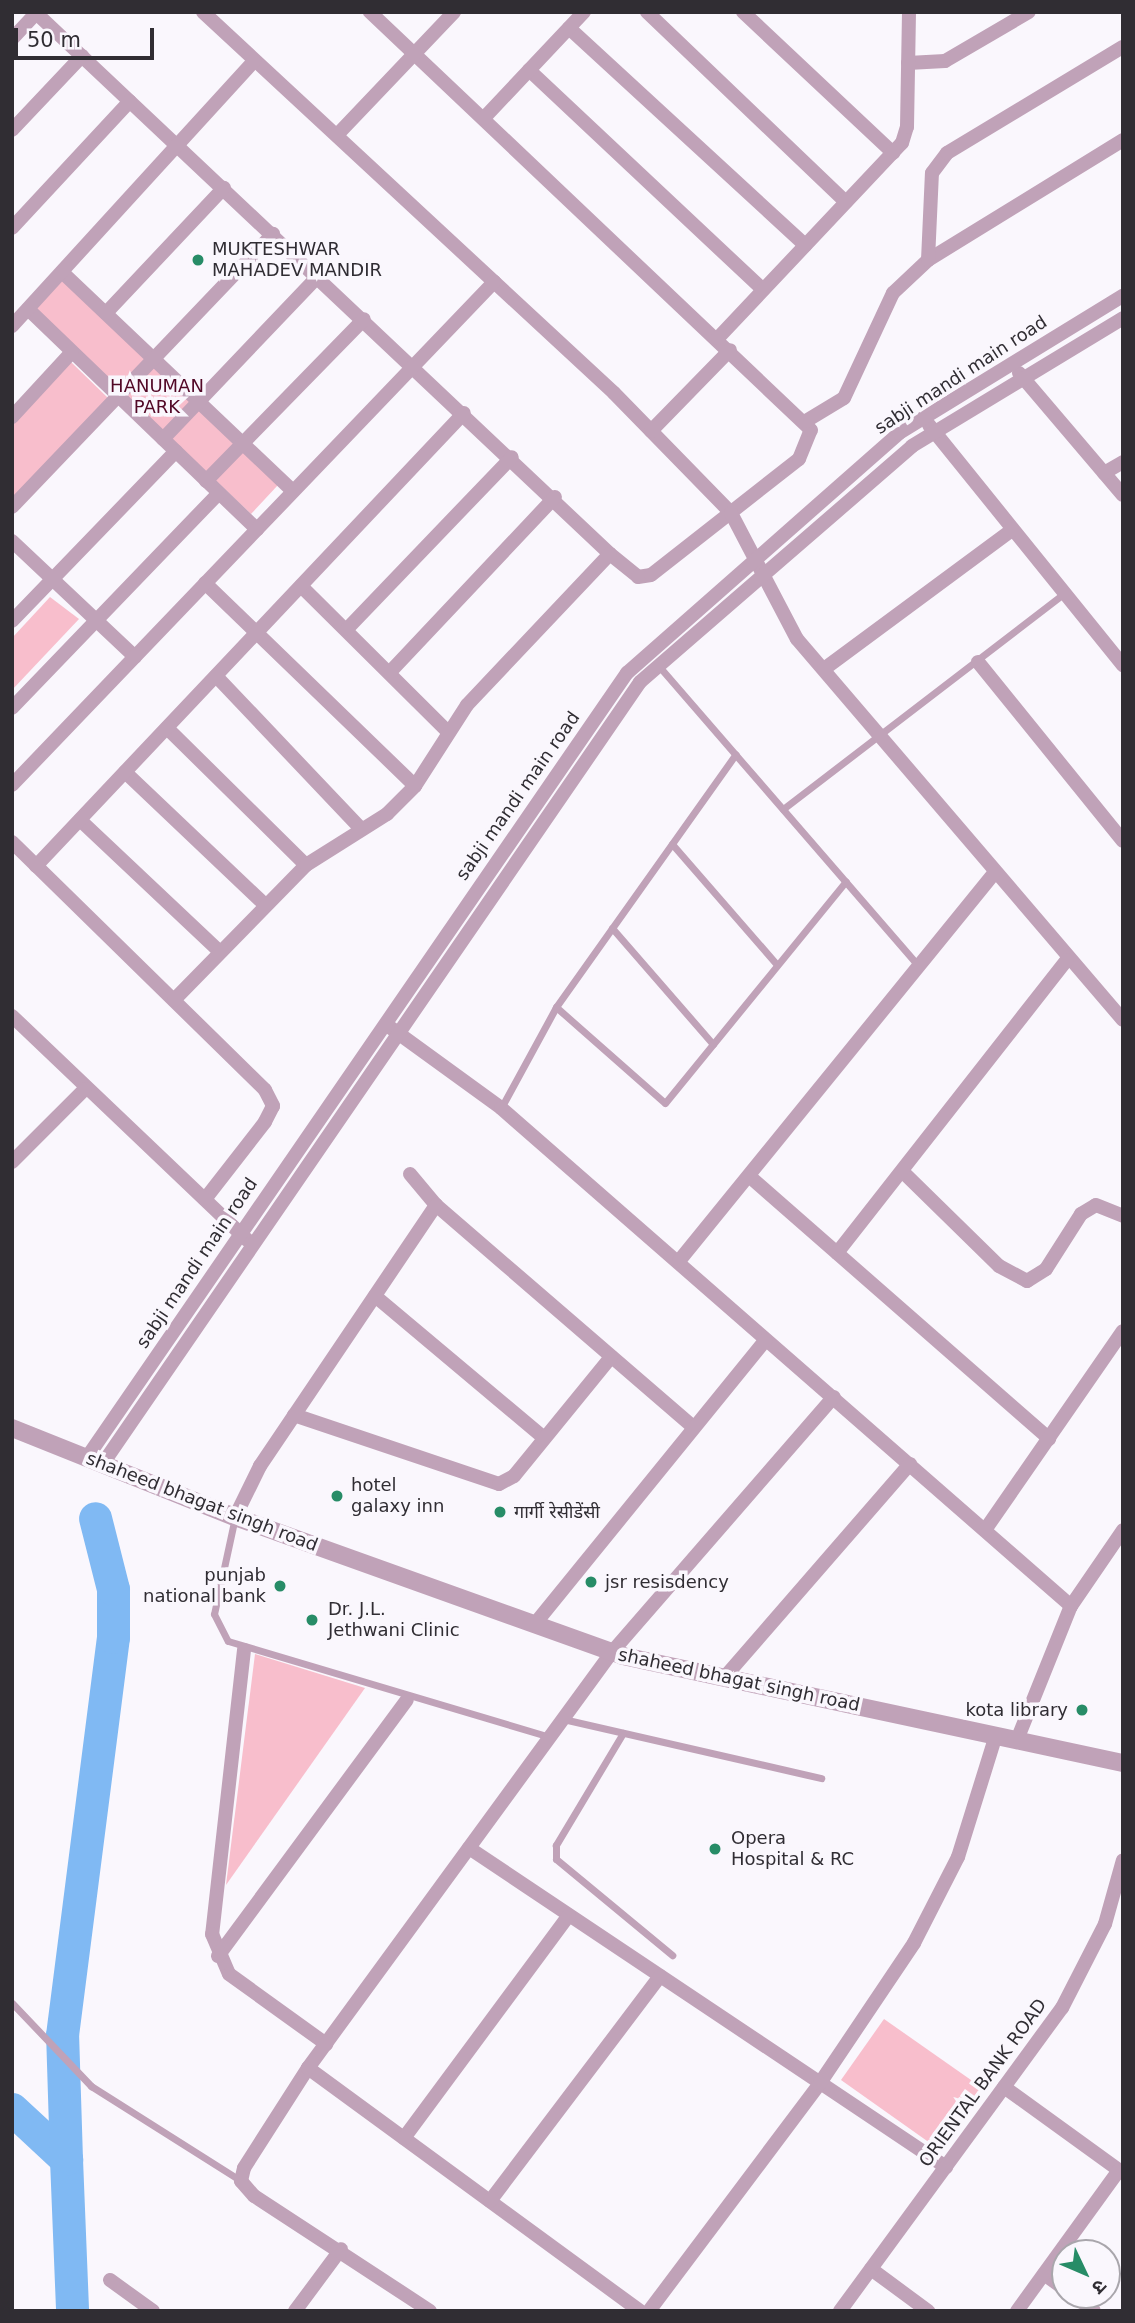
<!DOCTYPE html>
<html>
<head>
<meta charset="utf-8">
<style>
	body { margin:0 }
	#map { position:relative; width:1135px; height:2323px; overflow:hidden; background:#faf7fd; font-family:"DejaVu Sans","Noto Sans Devanagari",sans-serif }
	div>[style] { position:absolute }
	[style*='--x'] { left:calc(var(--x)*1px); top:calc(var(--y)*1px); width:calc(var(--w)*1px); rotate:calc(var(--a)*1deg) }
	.green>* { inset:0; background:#f8becc }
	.river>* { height:33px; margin:-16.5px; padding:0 16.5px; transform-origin:16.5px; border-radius:16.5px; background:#80b9f3 }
	.service>* { height:7px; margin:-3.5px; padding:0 3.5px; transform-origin:3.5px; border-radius:3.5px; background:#c0a2b8 }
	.minor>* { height:14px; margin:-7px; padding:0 7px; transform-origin:7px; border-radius:7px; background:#c0a2b8 }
	.tertiary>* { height:18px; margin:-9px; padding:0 9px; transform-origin:9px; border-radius:9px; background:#c0a2b8 }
	.dots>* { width:19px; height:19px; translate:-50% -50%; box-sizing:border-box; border:4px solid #faf7fd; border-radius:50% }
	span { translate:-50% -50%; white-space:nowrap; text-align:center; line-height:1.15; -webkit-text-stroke:7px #faf7fd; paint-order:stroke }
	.poi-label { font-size:18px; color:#302d33 }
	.left { translate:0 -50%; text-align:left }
	.right { translate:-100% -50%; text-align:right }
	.street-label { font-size:18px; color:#302d33 }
	.park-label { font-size:18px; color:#520826 }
	.frame { position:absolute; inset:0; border:14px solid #302d33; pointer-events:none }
	.north { position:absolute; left:1051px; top:2239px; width:70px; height:70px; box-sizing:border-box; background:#faf7fd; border:2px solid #a9a6ac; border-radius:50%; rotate:134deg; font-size:19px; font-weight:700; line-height:28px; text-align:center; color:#302d33 }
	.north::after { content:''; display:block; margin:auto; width:24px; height:32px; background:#278c67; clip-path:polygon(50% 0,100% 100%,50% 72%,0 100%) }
	.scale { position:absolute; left:14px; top:28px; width:140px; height:32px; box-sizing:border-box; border:4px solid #302d33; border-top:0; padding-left:9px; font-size:21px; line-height:24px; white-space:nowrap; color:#302d33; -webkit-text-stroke:5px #faf7fd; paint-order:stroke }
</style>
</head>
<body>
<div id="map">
	<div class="green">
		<i style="clip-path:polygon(63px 280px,278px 485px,251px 514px,35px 309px)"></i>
		<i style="clip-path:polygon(71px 362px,108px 398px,12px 499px,12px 424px)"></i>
		<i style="clip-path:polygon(50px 597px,79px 619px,12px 690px,12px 638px)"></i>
		<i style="clip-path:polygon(255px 1654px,365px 1688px,226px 1885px)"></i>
		<i style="clip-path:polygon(884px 2019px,981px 2087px,937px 2148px,841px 2080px)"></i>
	</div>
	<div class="river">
		<i style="--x:12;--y:2109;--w:74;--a:42.8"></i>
		<i style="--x:66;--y:2159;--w:152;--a:87.7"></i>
		<i style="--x:66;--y:2159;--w:124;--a:-91.8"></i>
		<i style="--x:62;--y:2035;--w:401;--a:-82.7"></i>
		<i style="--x:113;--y:1637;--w:48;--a:-90"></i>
		<i style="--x:113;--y:1589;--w:73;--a:-104.2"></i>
	</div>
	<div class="service">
		<i style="--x:657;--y:664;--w:400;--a:49.1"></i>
		<i style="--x:783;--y:809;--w:354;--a:-37.5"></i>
		<i style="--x:672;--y:844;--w:160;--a:49"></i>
		<i style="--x:612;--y:928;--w:154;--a:49"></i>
		<i style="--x:556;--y:1007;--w:145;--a:41.4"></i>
		<i style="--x:665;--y:1103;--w:286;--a:-50.8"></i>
		<i style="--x:501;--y:1108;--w:115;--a:-61.4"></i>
		<i style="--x:556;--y:1007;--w:310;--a:-54.6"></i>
		<i style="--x:235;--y:1517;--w:99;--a:102.2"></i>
		<i style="--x:214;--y:1614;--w:30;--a:63"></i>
		<i style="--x:228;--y:1641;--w:336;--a:16.6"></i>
		<i style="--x:563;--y:1719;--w:265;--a:12.9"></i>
		<i style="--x:623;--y:1733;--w:131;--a:120.9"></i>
		<i style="--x:556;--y:1845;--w:14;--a:90"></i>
		<i style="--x:556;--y:1859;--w:151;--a:39.6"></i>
		<i style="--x:12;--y:2003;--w:115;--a:46.4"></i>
		<i style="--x:91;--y:2086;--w:178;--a:32.3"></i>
	</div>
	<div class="minor">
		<i style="--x:35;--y:12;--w:790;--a:43.31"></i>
		<i style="--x:610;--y:554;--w:36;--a:39"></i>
		<i style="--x:638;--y:577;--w:13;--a:-9"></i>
		<i style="--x:651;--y:575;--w:188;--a:-38.1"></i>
		<i style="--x:799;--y:459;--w:31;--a:-68"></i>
		<i style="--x:811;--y:430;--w:608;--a:-136.53"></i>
		<i style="--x:203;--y:12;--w:560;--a:42.83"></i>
		<i style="--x:614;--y:393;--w:168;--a:45.7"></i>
		<i style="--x:731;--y:513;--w:142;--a:62.4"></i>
		<i style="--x:797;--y:639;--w:501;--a:49.45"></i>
		<i style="--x:647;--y:12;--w:275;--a:43.7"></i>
		<i style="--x:743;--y:12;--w:206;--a:43.2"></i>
		<i style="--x:569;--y:28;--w:321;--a:42.6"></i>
		<i style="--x:12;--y:39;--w:37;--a:-47"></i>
		<i style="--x:908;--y:63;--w:37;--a:-3"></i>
		<i style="--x:945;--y:61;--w:97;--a:-30.3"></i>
		<i style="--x:529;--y:70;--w:321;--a:43.2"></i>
		<i style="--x:484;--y:118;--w:146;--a:-46.7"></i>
		<i style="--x:12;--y:130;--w:102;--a:-46.6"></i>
		<i style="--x:337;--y:135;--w:170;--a:-46.4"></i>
		<i style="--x:12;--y:228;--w:173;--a:-47.1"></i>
		<i style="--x:928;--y:260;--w:229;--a:-31.6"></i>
		<i style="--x:62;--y:272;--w:318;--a:43.5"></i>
		<i style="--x:28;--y:309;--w:318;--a:43.9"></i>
		<i style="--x:106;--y:313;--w:172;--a:-46.7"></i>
		<i style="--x:12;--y:326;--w:359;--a:-47.6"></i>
		<i style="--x:718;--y:338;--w:268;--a:-46.7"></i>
		<i style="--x:902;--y:143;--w:17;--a:-73"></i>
		<i style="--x:907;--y:127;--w:115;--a:-89"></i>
		<i style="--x:1019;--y:373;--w:160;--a:49.6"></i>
		<i style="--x:12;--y:417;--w:88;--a:-47.3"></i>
		<i style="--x:806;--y:421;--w:44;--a:-31.2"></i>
		<i style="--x:844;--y:398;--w:116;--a:-65"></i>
		<i style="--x:893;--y:293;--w:48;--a:-43.3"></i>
		<i style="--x:928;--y:260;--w:87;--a:-87.4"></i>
		<i style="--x:932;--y:173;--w:25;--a:-53"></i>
		<i style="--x:947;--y:153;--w:205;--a:-31.1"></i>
		<i style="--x:929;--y:425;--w:309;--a:51.1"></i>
		<i style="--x:651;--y:431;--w:113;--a:-45.7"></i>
		<i style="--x:163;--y:439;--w:225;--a:-46.4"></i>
		<i style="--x:1104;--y:473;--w:22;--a:-30"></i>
		<i style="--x:206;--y:481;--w:226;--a:-45.7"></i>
		<i style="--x:12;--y:507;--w:378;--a:-46.3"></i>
		<i style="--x:12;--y:541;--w:169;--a:43.3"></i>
		<i style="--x:205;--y:583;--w:292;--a:44"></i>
		<i style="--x:301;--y:586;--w:206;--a:44.8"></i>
		<i style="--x:12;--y:621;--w:236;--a:-46"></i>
		<i style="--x:347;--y:629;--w:238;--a:-46.2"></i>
		<i style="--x:978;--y:662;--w:230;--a:51"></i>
		<i style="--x:824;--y:669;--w:234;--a:-36.5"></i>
		<i style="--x:391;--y:671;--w:239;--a:-46.7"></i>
		<i style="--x:216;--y:676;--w:209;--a:46.5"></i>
		<i style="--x:12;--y:708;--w:298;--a:-46.1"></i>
		<i style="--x:167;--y:728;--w:195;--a:44.6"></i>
		<i style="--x:125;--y:772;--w:192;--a:43.5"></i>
		<i style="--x:12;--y:785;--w:697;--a:-46.22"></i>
		<i style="--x:80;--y:820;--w:191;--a:43.3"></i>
		<i style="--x:12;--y:842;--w:354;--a:44.4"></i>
		<i style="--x:265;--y:1090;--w:18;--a:63"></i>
		<i style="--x:273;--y:1106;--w:18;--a:117"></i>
		<i style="--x:265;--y:1122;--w:98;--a:127.9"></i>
		<i style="--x:36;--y:866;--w:623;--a:-46.63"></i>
		<i style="--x:174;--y:1000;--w:189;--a:-45.6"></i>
		<i style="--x:306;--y:865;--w:96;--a:-32.2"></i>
		<i style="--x:387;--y:814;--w:40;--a:-45"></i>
		<i style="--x:415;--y:786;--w:96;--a:-57.3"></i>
		<i style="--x:467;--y:705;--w:208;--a:-46.6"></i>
		<i style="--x:12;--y:1016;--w:325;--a:43.6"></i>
		<i style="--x:391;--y:1028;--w:136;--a:36"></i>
		<i style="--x:501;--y:1108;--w:757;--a:41.14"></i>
		<i style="--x:12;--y:1162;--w:103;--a:-45"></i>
		<i style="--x:903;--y:1172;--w:134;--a:44.4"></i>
		<i style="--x:999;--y:1266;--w:32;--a:28"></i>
		<i style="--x:1027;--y:1281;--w:22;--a:-32"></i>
		<i style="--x:1046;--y:1269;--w:65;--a:-57.5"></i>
		<i style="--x:1081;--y:1214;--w:17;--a:-31"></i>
		<i style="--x:1096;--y:1205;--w:29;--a:22"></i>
		<i style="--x:410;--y:1174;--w:40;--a:50"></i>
		<i style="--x:436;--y:1205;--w:340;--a:40.8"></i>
		<i style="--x:749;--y:1176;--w:399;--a:41.2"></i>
		<i style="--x:837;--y:1253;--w:372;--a:-51.9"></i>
		<i style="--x:679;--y:1261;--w:499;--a:-50.9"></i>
		<i style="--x:375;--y:1296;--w:221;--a:40"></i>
		<i style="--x:294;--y:1415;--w:216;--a:18.6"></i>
		<i style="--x:499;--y:1484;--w:17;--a:-28"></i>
		<i style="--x:514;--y:1476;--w:154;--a:-50.8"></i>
		<i style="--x:88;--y:1456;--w:951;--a:-55.46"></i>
		<i style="--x:627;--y:673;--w:363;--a:-41.4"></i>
		<i style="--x:899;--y:433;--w:263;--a:-31.5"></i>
		<i style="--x:104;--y:1462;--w:946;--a:-55.5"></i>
		<i style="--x:640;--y:682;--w:360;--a:-40.9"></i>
		<i style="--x:912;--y:446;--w:247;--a:-31.2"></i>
		<i style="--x:235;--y:1517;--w:57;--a:-63.9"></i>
		<i style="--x:260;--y:1466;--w:315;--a:-56"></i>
		<i style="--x:985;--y:1530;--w:242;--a:-55.3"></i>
		<i style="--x:534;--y:1625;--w:367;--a:-50.9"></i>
		<i style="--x:244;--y:1650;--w:286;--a:96.4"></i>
		<i style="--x:212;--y:1934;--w:43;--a:67"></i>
		<i style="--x:229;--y:1974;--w:120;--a:35.8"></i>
		<i style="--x:723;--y:1679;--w:285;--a:-49"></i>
		<i style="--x:1017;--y:1740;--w:144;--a:-68.1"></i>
		<i style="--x:1071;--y:1606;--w:92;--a:-55.6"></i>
		<i style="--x:469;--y:1848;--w:574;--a:33.77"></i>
		<i style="--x:218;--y:1956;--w:318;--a:-53.6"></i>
		<i style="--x:308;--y:2068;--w:411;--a:36.2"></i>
		<i style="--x:1004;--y:2087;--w:147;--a:35.9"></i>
		<i style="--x:404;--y:2138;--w:277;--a:-53.5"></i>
		<i style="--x:490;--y:2201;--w:282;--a:-52.9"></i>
		<i style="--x:871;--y:2269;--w:71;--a:36.4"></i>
		<i style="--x:1044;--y:2274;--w:26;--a:36"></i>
		<i style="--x:110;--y:2280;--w:53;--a:35.8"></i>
		<i style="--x:1073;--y:2295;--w:26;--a:37"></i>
		<i style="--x:295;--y:2311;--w:77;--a:-53.4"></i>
		<i style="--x:430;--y:2311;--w:210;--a:-146.8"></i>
		<i style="--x:254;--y:2196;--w:20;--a:-131"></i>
		<i style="--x:241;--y:2181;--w:13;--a:-77"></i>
		<i style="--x:244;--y:2168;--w:119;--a:-57.4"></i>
		<i style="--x:308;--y:2068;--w:515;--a:-53.84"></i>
		<i style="--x:612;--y:1652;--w:338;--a:-49"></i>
		<i style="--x:649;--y:2311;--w:285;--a:-53.1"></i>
		<i style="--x:820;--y:2083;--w:169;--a:-56.1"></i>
		<i style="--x:914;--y:1943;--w:97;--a:-62.9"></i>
		<i style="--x:958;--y:1857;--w:128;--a:-72.7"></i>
		<i style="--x:840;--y:2311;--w:376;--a:-53.8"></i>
		<i style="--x:1062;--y:2008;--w:94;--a:-62.9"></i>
		<i style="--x:1105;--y:1924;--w:66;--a:-74.3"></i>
		<i style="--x:1017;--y:2311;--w:174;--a:-54.1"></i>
	</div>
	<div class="tertiary">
		<i style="--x:12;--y:1428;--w:240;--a:21.8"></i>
		<i style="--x:235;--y:1517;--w:412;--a:19.7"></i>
		<i style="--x:623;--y:1656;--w:511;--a:12.08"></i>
	</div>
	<div class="dots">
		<i style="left:198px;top:260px;background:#278c67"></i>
		<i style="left:337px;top:1496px;background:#278c67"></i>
		<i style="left:500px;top:1512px;background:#278c67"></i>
		<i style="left:591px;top:1582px;background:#278c67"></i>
		<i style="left:280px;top:1586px;background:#278c67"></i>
		<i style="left:312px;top:1620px;background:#278c67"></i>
		<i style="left:1082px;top:1710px;background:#278c67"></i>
		<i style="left:715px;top:1849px;background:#278c67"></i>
	</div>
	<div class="poi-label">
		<span class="left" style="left:212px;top:260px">MUKTESHWAR<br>MAHADEV MANDIR</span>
		<span class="left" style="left:351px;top:1496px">hotel<br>galaxy inn</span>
		<span class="left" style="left:514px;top:1512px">गार्गी रेसीडेंसी</span>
		<span class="right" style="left:266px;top:1586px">punjab<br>national bank</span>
		<span class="left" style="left:605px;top:1582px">jsr resisdency</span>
		<span class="left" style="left:328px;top:1620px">Dr. J.L.<br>Jethwani Clinic</span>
		<span class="right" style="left:1068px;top:1710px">kota library</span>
		<span class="left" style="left:731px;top:1849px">Opera<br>Hospital &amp; RC</span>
	</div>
	<div class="street-label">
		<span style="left:961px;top:375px;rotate:-33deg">sabji mandi main road</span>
		<span style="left:518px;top:796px;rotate:-55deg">sabji mandi main road</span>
		<span style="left:197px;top:1263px;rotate:-56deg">sabji mandi main road</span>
		<span style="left:202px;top:1502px;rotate:21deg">shaheed bhagat singh road</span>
		<span style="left:739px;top:1680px;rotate:12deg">shaheed bhagat singh road</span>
		<span style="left:983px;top:2083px;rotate:-54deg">ORIENTAL BANK ROAD</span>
	</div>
	<div class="park-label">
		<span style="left:157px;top:397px">HANUMAN<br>PARK</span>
	</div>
	<div class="frame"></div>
	<div class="north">उ</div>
	<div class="scale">50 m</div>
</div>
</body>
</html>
